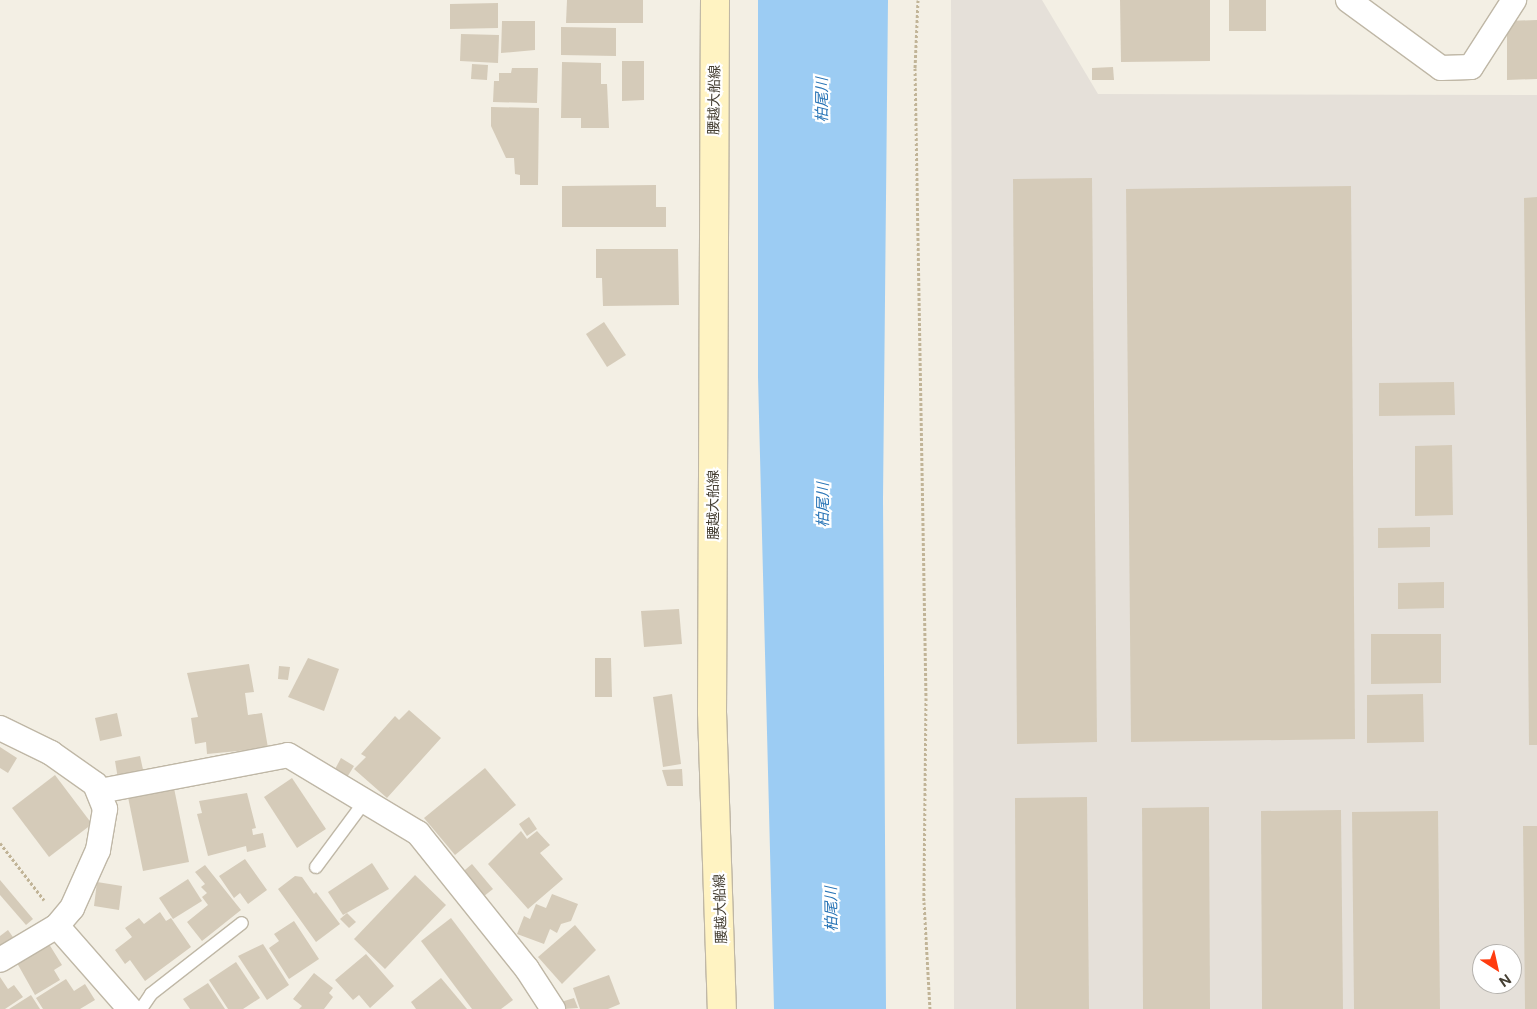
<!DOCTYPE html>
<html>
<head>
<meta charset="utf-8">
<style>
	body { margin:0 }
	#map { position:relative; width:1537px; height:1009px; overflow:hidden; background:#f3efe4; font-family:"Public Sans","Noto Sans JP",sans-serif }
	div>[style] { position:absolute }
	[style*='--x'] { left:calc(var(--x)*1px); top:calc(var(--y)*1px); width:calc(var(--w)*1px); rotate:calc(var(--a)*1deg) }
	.industrial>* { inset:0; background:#e5e0d9 }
	.water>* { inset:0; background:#9cccf3 }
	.building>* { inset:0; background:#d5cbb9 }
	.path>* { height:3px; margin-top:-1.5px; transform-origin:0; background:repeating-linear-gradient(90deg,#c1b497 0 2.5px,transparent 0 5px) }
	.roads { filter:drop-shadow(1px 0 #bfb7a6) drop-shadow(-1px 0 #bfb7a6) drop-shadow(0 1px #bfb7a6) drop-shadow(0 -1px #bfb7a6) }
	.lane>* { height:12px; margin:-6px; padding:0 6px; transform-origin:6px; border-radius:6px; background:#fff }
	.street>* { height:24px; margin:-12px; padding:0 12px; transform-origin:12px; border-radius:12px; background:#fff }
	.secondary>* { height:28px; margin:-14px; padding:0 14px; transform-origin:14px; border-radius:14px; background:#fff3c2 }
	span { translate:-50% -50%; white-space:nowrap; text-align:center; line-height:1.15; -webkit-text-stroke:4.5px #fff; paint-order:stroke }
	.street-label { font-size:14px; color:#453f33 }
	.water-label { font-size:15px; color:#2874b6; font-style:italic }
	.north { position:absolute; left:1472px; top:944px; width:50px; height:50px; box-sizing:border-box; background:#fff; border:1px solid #b5b2ad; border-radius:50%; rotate:145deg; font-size:14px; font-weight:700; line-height:20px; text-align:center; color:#453f33 }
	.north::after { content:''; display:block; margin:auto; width:18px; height:22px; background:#ff3c0f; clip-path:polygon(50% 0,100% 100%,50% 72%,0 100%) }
</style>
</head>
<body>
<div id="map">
	<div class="industrial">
		<i style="clip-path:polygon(evenodd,951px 0,1042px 0,1098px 94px,1537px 95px,1537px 1009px,954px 1009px,951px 0,1482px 954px,1512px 954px,1512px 984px,1482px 984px,1482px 954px)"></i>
	</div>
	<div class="water">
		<i style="clip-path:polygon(758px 0,888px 0,883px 499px,886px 1009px,774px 1009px,758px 377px)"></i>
	</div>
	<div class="building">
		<i style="clip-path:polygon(567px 0,643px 0,643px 23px,566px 23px)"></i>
		<i style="clip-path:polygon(1120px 0,1210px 0,1210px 61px,1121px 62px)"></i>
		<i style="clip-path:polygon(1229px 0,1266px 0,1266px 31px,1229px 31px)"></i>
		<i style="clip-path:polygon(498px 3px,498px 28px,450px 29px,450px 4px)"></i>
		<i style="clip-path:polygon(1537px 20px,1537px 79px,1507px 80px,1507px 21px)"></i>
		<i style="clip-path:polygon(502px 21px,535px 21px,535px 50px,501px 53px)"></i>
		<i style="clip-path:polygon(561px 27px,616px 28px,616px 56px,561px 55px)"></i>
		<i style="clip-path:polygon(461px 34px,499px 35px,498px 63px,460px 61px)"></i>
		<i style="clip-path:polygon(622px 61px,644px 61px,644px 100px,622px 101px)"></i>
		<i style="clip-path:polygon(562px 62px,601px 63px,601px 84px,607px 84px,609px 128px,581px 128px,581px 118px,561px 118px)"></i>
		<i style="clip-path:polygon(472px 64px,488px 65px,487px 80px,471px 79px)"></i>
		<i style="clip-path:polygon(1113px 67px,1114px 80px,1092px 80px,1092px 68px)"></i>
		<i style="clip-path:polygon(512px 68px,538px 68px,537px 103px,493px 102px,494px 81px,499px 81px,499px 73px,511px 73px)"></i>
		<i style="clip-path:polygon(491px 107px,539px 108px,538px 185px,520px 185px,520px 175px,515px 174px,514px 158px,506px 158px,491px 126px)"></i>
		<i style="clip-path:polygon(1092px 178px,1097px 742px,1017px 744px,1013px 179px)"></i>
		<i style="clip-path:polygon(656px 185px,656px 207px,666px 207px,666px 227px,562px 227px,562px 186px)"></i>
		<i style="clip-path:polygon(1351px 186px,1355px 739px,1131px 742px,1126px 189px)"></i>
		<i style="clip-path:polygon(1537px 197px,1537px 745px,1529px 745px,1524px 198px)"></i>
		<i style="clip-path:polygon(596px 249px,678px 249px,679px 305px,603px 306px,602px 278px,596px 278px)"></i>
		<i style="clip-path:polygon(604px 322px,626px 355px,607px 367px,586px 334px)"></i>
		<i style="clip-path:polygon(1454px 382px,1455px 415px,1379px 416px,1379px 383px)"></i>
		<i style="clip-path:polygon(1452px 445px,1453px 515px,1415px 516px,1415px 446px)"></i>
		<i style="clip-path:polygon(1430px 527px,1430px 547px,1378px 548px,1378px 528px)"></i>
		<i style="clip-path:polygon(1444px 582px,1444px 608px,1398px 609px,1398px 583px)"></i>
		<i style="clip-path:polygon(679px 609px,682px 644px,644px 647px,641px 611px)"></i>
		<i style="clip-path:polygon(1371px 634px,1441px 634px,1441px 683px,1371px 684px)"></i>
		<i style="clip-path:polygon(308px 658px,339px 669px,324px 711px,288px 697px)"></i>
		<i style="clip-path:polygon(595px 658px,611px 658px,612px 697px,595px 697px)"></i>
		<i style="clip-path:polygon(249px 664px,254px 692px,245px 693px,248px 715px,262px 713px,268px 748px,207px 754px,206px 742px,195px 744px,191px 718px,198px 717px,187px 673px)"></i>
		<i style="clip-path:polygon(279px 666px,290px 667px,288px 680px,278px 679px)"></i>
		<i style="clip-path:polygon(672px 694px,681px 764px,663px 767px,653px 697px)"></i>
		<i style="clip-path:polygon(1423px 694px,1424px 742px,1367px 743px,1367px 695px)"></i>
		<i style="clip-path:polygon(409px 710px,441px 738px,387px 798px,354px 769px,366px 757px,361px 754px,395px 716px,399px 720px)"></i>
		<i style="clip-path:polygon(117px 713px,122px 736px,100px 741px,95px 718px)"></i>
		<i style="clip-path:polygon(0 747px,17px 758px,8px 773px,0 768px)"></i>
		<i style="clip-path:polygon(140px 756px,144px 774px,118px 779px,115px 761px)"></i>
		<i style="clip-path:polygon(341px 758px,354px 766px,346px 779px,334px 771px)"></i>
		<i style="clip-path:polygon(485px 768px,516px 805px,455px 855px,424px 818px)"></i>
		<i style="clip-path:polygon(682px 769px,683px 786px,667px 786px,662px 770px)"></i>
		<i style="clip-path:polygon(55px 775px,92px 824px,49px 857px,12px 808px)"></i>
		<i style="clip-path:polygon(292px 778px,326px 829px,297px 848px,264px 797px)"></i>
		<i style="clip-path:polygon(174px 788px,189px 862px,143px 871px,128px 797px)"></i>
		<i style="clip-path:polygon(247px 793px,256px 828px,252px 829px,253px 835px,263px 833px,266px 847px,247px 852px,246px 846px,208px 856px,197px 814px,202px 813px,199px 801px)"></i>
		<i style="clip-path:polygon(1087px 797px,1089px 1009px,1016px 1009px,1015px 798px)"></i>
		<i style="clip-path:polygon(1209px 807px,1210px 1009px,1143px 1009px,1142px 808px)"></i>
		<i style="clip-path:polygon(1341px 810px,1343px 1009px,1262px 1009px,1261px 811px)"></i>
		<i style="clip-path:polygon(1438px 811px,1440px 1009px,1354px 1009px,1352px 812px)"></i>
		<i style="clip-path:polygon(529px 817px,537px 829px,527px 836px,519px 824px)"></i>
		<i style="clip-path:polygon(1523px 826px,1537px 826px,1537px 1009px,1525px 1009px)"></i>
		<i style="clip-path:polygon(521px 831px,527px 839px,537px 831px,550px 845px,540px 853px,563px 879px,528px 909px,488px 864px)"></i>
		<i style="clip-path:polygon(245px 859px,267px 890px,248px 904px,240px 893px,234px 898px,219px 876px)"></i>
		<i style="clip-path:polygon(372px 863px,389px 889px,343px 915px,328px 892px)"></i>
		<i style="clip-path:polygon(472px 864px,493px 889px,479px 900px,459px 875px)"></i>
		<i style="clip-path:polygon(205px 865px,241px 910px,202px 941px,187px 922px,208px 905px,202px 897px,207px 893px,201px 887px,205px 884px,195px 872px)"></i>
		<i style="clip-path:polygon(415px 875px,446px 905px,385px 969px,354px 939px)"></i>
		<i style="clip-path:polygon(295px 876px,302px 877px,314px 894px,316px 892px,340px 924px,316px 942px,278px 889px)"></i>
		<i style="clip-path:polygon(188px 879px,202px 901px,173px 919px,159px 898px)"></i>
		<i style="clip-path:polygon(0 880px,33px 919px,26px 925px,0 895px)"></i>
		<i style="clip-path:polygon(97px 882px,122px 886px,119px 910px,94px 906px)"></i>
		<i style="clip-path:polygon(552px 894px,578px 904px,571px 921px,561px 924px,557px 933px,550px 929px,544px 944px,517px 934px,524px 916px,530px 919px,536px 904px,546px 908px)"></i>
		<i style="clip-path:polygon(160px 912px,166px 921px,171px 918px,191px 947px,145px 981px,130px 960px,125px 964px,115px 950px,132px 937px,125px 928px,139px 918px,144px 924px)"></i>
		<i style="clip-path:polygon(347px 913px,356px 922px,349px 928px,340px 919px)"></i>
		<i style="clip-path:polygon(451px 918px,513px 1000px,501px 1009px,472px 1009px,421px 941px)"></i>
		<i style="clip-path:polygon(294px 921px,319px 959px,289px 979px,269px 948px,279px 941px,274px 934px)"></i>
		<i style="clip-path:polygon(575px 925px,596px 950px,562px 984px,538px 957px)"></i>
		<i style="clip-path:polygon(8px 930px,15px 940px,0 947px,0 936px)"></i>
		<i style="clip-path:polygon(49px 944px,62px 965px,54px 970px,60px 980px,35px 995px,17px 963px)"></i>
		<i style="clip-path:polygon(263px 944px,289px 985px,267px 1000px,238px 956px)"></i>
		<i style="clip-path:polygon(366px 954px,394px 986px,370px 1008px,359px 995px,353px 1000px,335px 980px)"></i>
		<i style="clip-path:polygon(236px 962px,260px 998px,243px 1009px,228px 1009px,209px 980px)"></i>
		<i style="clip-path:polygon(314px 973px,333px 988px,329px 993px,333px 997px,324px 1009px,299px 1009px,302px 1006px,293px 999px)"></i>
		<i style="clip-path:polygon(609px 975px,620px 1004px,608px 1009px,580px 1009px,573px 988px)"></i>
		<i style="clip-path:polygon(0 977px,8px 989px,14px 985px,23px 997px,5px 1009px,0 1009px)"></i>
		<i style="clip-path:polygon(441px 978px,467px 1009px,416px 1009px,411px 1002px)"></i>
		<i style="clip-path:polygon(66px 979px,74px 991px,85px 984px,95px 1000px,80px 1009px,43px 1009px,36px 998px)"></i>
		<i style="clip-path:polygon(208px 983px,225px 1009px,190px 1009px,183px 999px)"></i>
		<i style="clip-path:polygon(31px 995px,40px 1009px,9px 1009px)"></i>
		<i style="clip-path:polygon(574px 998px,578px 1008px,563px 1009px,561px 1002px)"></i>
	</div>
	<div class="path">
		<i style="--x:918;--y:0;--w:68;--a:92.5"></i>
		<i style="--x:915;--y:68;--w:630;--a:89"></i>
		<i style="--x:926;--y:698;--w:204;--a:90.6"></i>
		<i style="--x:924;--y:902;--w:107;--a:86.8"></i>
		<i style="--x:0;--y:843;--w:72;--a:52.3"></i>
	</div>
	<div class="roads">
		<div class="lane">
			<i style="--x:316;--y:867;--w:82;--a:-53.4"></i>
			<i style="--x:141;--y:1009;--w:18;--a:-56"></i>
			<i style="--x:151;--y:994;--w:115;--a:-38"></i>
		</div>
		<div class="street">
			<i style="--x:1348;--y:0;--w:115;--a:36.2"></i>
			<i style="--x:1441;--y:68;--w:30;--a:-2"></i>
			<i style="--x:1471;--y:67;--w:80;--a:-57.3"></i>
			<i style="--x:0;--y:728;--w:57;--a:26.1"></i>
			<i style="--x:51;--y:753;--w:54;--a:35.2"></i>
			<i style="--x:95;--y:784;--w:27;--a:68"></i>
			<i style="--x:105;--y:809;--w:42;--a:99.7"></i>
			<i style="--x:98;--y:850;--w:64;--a:114.1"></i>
			<i style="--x:72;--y:908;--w:23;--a:130"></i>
			<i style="--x:57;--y:926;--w:66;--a:149.2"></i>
			<i style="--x:100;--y:791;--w:191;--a:-10.8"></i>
			<i style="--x:288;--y:755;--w:152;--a:31"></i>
			<i style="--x:418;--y:833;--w:174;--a:51.3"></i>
			<i style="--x:527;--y:969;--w:48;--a:57"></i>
			<i style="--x:57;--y:926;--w:111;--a:48.7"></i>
		</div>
		<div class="secondary">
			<i style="--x:715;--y:0;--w:712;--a:90.24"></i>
			<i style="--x:712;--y:712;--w:297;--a:88.1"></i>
		</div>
	</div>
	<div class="street-label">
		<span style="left:714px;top:100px;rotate:-89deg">腰越大船線</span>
		<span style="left:713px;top:505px;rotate:-90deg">腰越大船線</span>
		<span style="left:720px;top:909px;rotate:-92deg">腰越大船線</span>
	</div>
	<div class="water-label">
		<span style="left:822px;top:100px;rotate:-90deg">柏尾川</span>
		<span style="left:823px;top:505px;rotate:-90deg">柏尾川</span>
		<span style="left:831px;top:909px;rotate:-91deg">柏尾川</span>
	</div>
	<div class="north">N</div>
</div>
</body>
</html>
